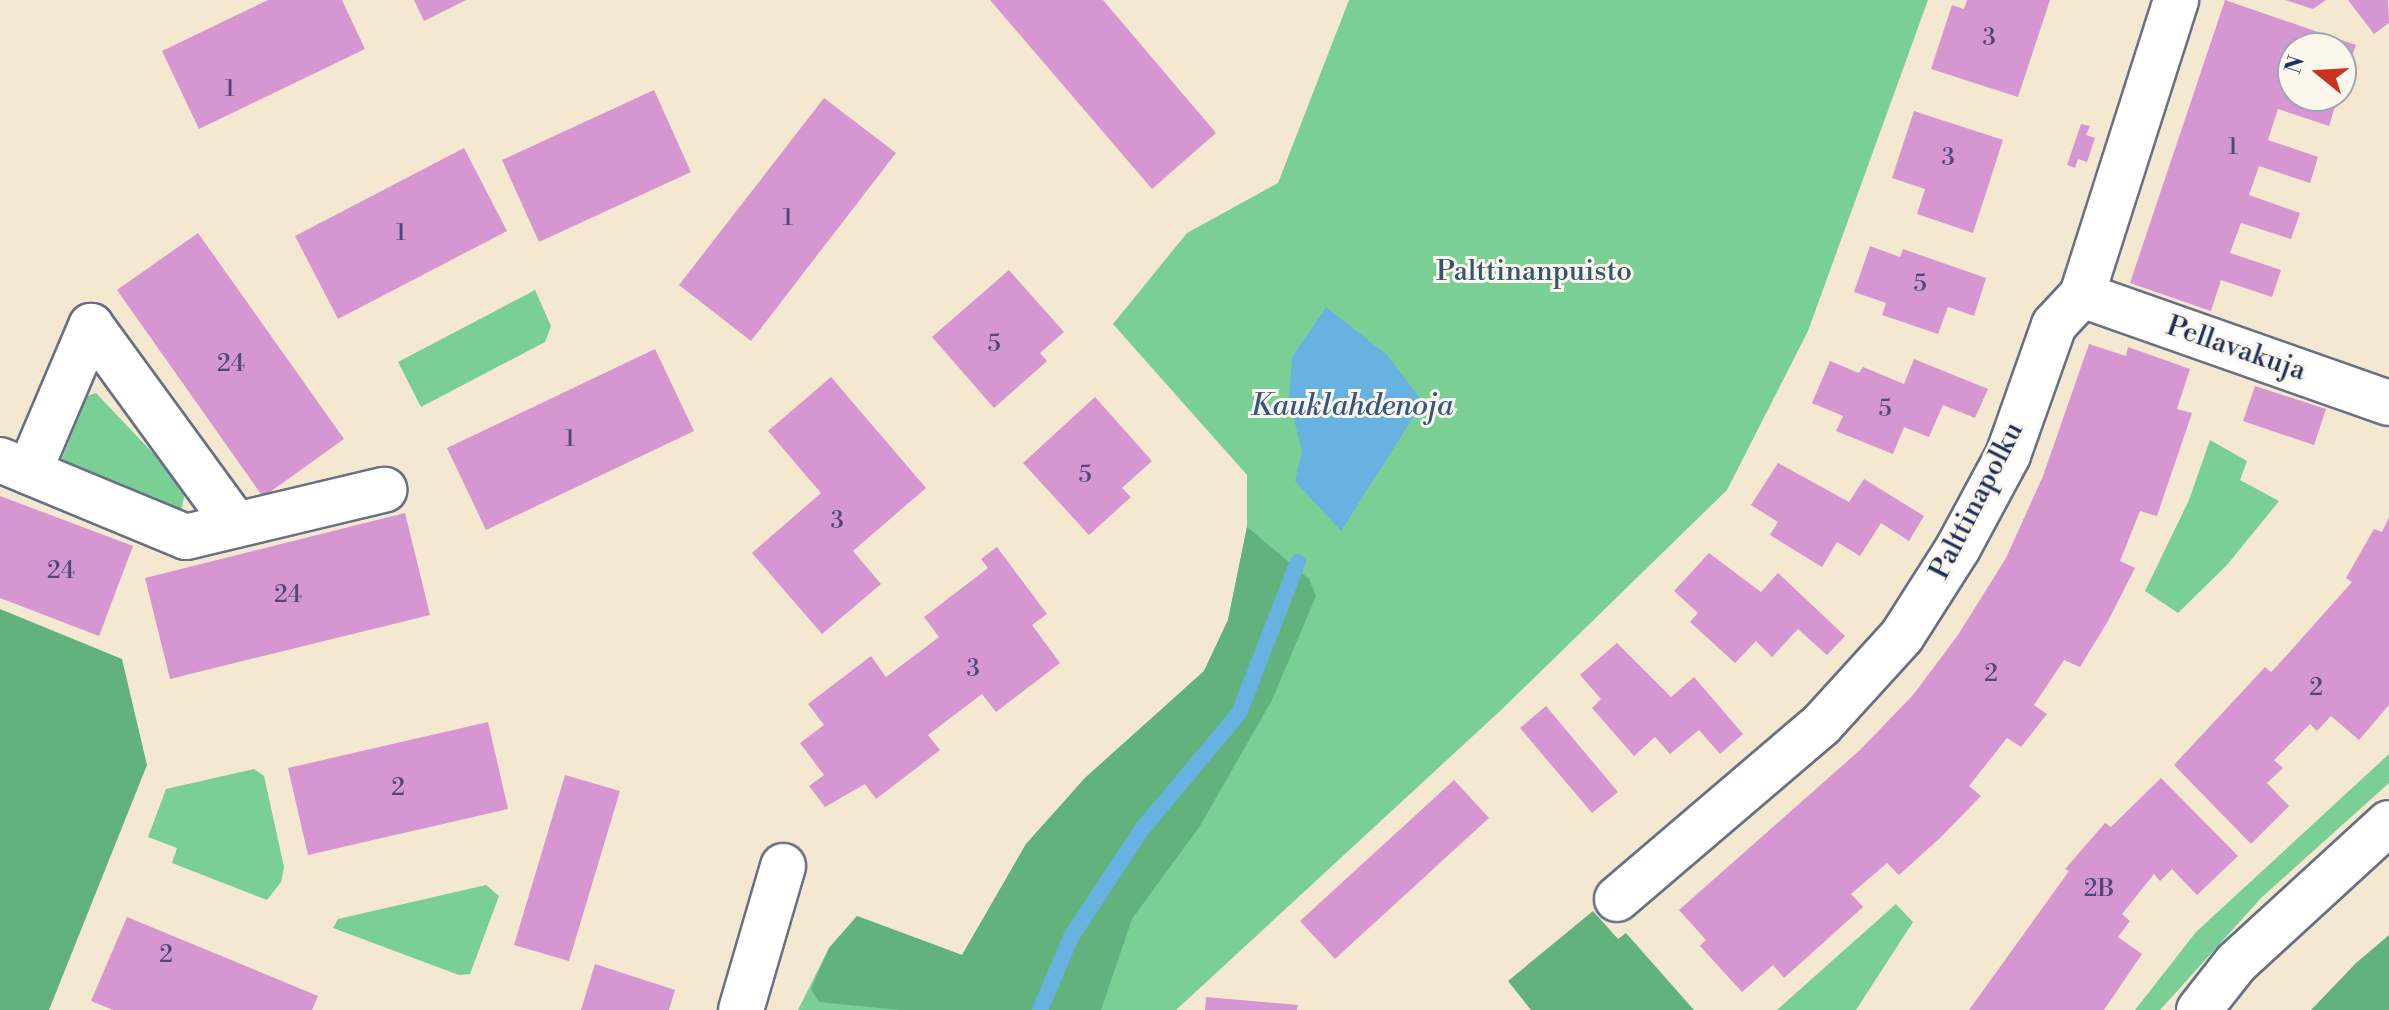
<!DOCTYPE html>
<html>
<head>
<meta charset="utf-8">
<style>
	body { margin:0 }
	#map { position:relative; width:2389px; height:1010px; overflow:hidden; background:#f5e8d1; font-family:"Libre Bodoni",serif }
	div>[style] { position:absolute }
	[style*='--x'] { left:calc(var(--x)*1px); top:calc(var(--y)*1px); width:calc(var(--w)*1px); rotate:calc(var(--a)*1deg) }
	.green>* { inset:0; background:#79cf94 }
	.forest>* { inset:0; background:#62b27e }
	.water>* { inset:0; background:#67b2e0 }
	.stream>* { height:16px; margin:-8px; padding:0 8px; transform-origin:8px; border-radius:8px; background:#67b2e0 }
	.building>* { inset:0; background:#d696d1 }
	.roads { filter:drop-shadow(2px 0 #677086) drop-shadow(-2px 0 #677086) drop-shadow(0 2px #677086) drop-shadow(0 -2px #677086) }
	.minor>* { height:44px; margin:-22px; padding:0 22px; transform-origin:22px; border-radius:22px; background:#fff }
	span { translate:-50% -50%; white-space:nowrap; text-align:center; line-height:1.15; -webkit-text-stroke:6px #fbf7ec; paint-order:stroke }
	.number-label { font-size:24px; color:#4a497b }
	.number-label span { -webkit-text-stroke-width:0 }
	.park-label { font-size:28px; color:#32576c }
	.street-label { font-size:28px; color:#1b2f5e }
	.water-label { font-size:30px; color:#325685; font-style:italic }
	.north { position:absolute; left:2277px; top:32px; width:80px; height:80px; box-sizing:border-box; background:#fbf7ec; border:2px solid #a1a7b3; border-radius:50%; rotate:288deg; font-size:22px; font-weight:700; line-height:32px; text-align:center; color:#1b2f5e }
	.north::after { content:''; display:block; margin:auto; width:28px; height:36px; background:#c8321e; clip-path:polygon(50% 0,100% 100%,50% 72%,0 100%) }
</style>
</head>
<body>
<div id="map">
	<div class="green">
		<i style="clip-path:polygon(1349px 0,1928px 0,1808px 331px,1727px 490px,1500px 711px,1176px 1010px,798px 1010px,829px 948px,857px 916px,962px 955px,1026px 844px,1085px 778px,1204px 671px,1228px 620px,1247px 527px,1247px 475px,1113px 324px,1187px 233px,1278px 183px)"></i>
		<i style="clip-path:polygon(535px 290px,551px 326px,545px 342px,421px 407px,398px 362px)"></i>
		<i style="clip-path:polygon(96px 393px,186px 488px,179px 521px,57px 471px,87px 396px)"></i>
		<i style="clip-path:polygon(2210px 440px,2247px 461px,2240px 480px,2279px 501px,2227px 565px,2178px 613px,2145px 591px,2189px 500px)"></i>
		<i style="clip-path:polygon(2389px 754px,2389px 783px,2262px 897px,2160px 1010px,2135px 1010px,2196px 932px)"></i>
		<i style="clip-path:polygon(254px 769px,264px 776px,284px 867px,281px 882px,267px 900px,172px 863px,177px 848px,148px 837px,166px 789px)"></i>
		<i style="clip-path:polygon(486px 885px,499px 896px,470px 974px,459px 975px,333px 928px,338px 919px)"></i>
		<i style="clip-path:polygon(1896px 904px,1913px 922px,1856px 1010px,1777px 1010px)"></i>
	</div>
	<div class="forest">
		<i style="clip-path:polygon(1247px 527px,1309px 579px,1316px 596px,1272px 700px,1200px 826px,1132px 919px,1101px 1010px,900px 1010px,819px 1002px,811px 989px,829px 948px,857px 916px,962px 955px,1026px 844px,1085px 778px,1204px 671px,1228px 620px)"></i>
		<i style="clip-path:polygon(0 609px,122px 659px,147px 765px,49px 1010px,0 1010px)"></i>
		<i style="clip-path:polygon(1593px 911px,1618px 939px,1626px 933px,1694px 1010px,1531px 1010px,1508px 981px)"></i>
		<i style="clip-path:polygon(2389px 935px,2389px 1010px,2311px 1010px,2356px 963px)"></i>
	</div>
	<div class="water">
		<i style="clip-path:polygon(1326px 307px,1387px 355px,1423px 402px,1341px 531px,1295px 481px,1302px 451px,1289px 400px,1292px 357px)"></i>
	</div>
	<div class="stream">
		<i style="--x:1040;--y:1010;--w:79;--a:-67"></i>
		<i style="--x:1071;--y:937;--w:131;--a:-56.6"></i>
		<i style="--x:1143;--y:828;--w:150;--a:-50.1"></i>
		<i style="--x:1239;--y:713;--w:162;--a:-68.7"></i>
	</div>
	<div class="building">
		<i style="clip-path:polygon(268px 0,342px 0,365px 49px,199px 129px,162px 51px)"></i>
		<i style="clip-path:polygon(414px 0,466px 0,424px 21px)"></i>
		<i style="clip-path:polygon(990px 0,1103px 0,1216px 133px,1152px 189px)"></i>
		<i style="clip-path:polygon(1967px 0,2050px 0,2018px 97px,1931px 69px,1952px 5px,1964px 9px)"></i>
		<i style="clip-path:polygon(2225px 0,2356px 45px,2347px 70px,2341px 69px,2341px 48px,2293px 48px,2286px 83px,2293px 86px,2293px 96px,2337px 100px,2329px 126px,2278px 109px,2268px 140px,2318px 157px,2310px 183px,2259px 166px,2249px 195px,2300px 213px,2291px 239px,2241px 223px,2230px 253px,2281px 270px,2272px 297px,2221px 280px,2211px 311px,2130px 283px)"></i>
		<i style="clip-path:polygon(2285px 0,2326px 0,2313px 9px)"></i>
		<i style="clip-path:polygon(2348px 0,2388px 0,2389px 23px,2374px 34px)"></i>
		<i style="clip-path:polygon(654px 90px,691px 172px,539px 242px,502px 160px)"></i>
		<i style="clip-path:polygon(824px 98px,896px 153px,751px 341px,679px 285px)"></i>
		<i style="clip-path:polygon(1914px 111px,2003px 140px,1973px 233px,1917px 214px,1925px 189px,1892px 178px)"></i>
		<i style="clip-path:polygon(2081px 124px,2090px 126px,2086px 135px,2095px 138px,2087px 162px,2078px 159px,2075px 168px,2067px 165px)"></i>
		<i style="clip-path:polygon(464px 148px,507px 231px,338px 319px,295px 236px)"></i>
		<i style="clip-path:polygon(198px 233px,344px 439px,263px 497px,117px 290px)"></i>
		<i style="clip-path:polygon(1870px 246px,1900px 257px,1903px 249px,1986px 278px,1974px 316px,1948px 307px,1938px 334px,1882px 315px,1886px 303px,1854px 292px)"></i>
		<i style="clip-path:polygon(1009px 270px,1064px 332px,1040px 353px,1047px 361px,994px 408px,932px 337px)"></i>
		<i style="clip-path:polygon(2089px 344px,2126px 356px,2128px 347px,2190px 369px,2177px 409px,2192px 413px,2157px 516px,2140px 511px,2120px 561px,2135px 568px,2108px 621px,2080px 667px,2064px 660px,2034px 705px,2047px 714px,2021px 747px,2007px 738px,1969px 786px,1981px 796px,1940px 838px,1899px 875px,1887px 863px,1851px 894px,1863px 907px,1784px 978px,1773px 965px,1742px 992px,1700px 946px,1706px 940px,1679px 910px,1860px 750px,1913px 695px,1958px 635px,2006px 558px,2043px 476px)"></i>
		<i style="clip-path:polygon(655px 349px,694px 431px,486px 530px,447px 448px)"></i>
		<i style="clip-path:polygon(1914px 359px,1988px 389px,1975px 418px,1943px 405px,1929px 437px,1904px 427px,1893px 454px,1836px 431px,1843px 416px,1812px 403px,1830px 361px,1859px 373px,1863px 367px,1904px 384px)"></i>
		<i style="clip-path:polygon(831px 377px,926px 488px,853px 551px,881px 584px,822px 634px,752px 553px,821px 493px,768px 431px)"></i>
		<i style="clip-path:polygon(2255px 386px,2326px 409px,2314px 445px,2243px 421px)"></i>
		<i style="clip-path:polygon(1095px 397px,1152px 461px,1122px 488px,1131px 497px,1089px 535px,1023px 463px)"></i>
		<i style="clip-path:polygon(1778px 463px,1849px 502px,1864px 479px,1924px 516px,1909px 541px,1881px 523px,1860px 556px,1837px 542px,1822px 567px,1770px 535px,1778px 522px,1751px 505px)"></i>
		<i style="clip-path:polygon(0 496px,133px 546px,99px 636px,0 598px)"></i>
		<i style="clip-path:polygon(405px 513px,430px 615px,170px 679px,145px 578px)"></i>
		<i style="clip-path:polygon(2389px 517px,2389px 705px,2359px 740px,2331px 716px,2317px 731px,2310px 724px,2274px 760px,2283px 768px,2267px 783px,2289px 806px,2251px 844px,2174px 765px,2265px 667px,2271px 672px,2277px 666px,2352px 582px,2346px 578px,2374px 529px,2382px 532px)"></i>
		<i style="clip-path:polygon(997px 547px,1047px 614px,1032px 625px,1060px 663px,996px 712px,982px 694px,928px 735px,940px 750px,876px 799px,865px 784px,825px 807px,809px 786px,824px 775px,800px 743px,824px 725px,808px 704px,871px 656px,886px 677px,939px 637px,924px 617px,988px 568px,981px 559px)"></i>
		<i style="clip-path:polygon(1709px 553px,1761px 592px,1778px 573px,1845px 636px,1827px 655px,1798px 629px,1772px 657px,1756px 641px,1735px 663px,1690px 622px,1698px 613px,1674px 591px)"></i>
		<i style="clip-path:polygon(1617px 643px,1671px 697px,1694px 677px,1743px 734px,1720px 754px,1699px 730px,1670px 754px,1655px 737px,1634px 756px,1592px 708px,1601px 699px,1580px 675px)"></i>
		<i style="clip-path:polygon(1546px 706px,1618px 792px,1592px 813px,1520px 728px)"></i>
		<i style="clip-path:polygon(488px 722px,508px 809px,308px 855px,288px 768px)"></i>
		<i style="clip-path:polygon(565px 775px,620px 791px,569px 961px,514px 945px)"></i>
		<i style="clip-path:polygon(2161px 778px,2238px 856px,2197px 895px,2172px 869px,2160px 881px,2154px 874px,2122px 914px,2130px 921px,2118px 937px,2142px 954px,2104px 1010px,1969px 1010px,2069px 871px,2065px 869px,2105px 823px,2111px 827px)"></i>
		<i style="clip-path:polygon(1454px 780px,1489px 818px,1335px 959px,1300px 921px)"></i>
		<i style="clip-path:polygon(127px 917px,318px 996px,312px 1010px,113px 1010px,91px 1001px)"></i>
		<i style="clip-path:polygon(595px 964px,675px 990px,669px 1010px,581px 1010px)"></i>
		<i style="clip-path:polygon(1206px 997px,1298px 1005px,1297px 1010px,1205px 1010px)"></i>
	</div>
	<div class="roads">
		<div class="minor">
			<i style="--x:2082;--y:295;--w:325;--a:19.4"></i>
			<i style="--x:0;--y:460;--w:201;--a:22.5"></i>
			<i style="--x:186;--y:537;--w:204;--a:-13.4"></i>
			<i style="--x:29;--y:472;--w:159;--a:-67"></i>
			<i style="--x:91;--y:326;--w:246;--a:53.9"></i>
			<i style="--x:1617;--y:899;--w:268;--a:-40.5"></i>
			<i style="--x:1821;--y:725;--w:120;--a:-47.7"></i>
			<i style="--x:1902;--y:636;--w:104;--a:-57.5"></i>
			<i style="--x:1958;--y:548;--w:106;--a:-61.7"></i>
			<i style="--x:2008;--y:455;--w:138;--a:-70.5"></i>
			<i style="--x:2054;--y:325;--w:41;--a:-47"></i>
			<i style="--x:2082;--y:295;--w:310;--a:-72.3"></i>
			<i style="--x:741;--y:1010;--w:150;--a:-73.7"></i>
			<i style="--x:2199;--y:1010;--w:60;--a:-51.8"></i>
			<i style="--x:2236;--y:963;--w:207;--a:-42.5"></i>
		</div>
	</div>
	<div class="number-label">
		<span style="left:1989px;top:39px">3</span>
		<span style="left:230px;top:90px">1</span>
		<span style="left:2233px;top:148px">1</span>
		<span style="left:1948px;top:159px">3</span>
		<span style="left:788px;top:219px">1</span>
		<span style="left:401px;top:234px">1</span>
		<span style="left:1920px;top:285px">5</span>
		<span style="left:994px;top:345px">5</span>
		<span style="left:231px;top:365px">24</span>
		<span style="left:1885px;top:410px">5</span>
		<span style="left:570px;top:440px">1</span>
		<span style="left:1085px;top:476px">5</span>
		<span style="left:837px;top:522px">3</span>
		<span style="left:61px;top:572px">24</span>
		<span style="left:288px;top:596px">24</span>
		<span style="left:973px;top:670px">3</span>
		<span style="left:1991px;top:675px">2</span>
		<span style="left:2316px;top:689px">2</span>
		<span style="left:398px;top:789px">2</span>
		<span style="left:2099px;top:890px">2B</span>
		<span style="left:166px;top:956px">2</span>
	</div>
	<div class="park-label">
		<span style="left:1534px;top:272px">Palttinanpuisto</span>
	</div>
	<div class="street-label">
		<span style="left:2236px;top:349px;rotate:19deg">Pellavakuja</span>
		<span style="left:1977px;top:501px;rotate:-63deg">Palttinapolku</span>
	</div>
	<div class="water-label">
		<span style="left:1352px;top:406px">Kauklahdenoja</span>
	</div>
	<div class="north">N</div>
</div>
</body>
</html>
